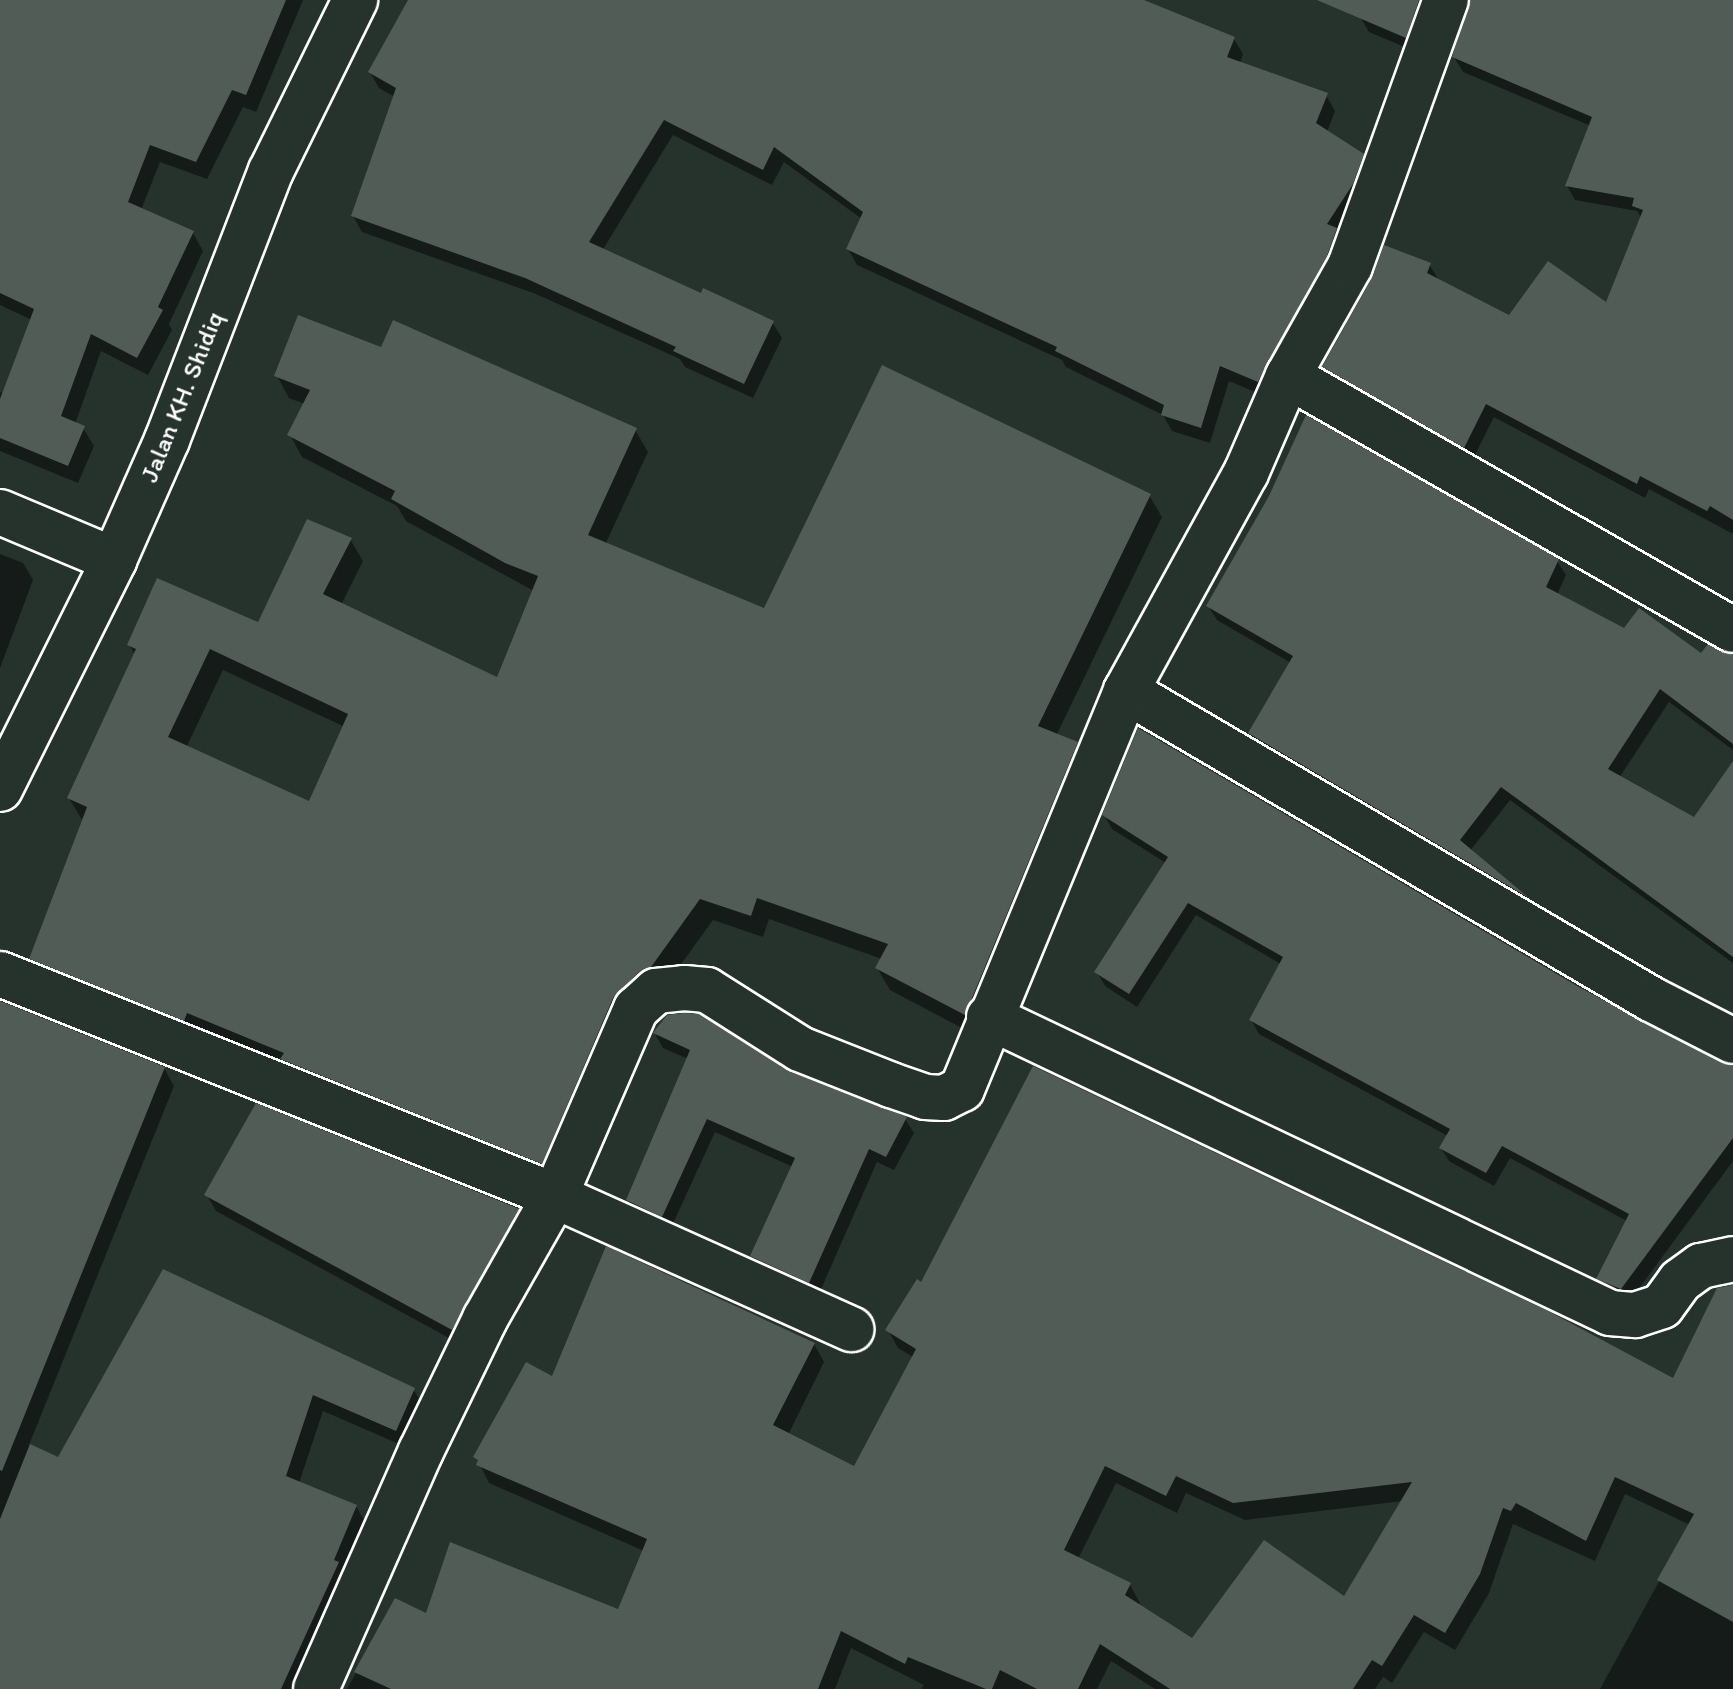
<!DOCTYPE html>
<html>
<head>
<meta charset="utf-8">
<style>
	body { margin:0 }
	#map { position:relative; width:1733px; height:1689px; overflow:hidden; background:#26332d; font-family:Itim,sans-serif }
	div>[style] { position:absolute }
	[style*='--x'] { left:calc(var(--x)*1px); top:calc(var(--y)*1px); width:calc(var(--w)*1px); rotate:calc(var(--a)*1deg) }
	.shadow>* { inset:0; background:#0007 }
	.building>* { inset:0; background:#515c57 }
	.roads { filter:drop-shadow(2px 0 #fff) drop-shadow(-2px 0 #fff) drop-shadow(0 2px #fff) drop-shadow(0 -2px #fff) }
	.minor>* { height:44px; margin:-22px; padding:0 22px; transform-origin:22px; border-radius:22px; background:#26332d }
	.secondary>* { height:44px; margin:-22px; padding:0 22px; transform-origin:22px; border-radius:22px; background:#26332d }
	span { translate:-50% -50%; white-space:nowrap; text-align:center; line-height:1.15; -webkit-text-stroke:6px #26332d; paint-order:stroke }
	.street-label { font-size:26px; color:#fff }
</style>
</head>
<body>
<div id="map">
	<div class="shadow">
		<i style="clip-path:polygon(0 0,303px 0,256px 112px,243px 107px,207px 179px,160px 162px,141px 210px,193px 233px,203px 251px,169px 324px,172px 330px,148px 375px,101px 351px,75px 424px,83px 428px,94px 446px,78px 483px,0 451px,0 392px,4px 394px,32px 320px,0 305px)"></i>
		<i style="clip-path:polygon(423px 0,1139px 0,1234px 39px,1243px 54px,1240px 63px,1326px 95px,1335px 111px,1327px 132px,1362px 156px,1372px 172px,1345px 246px,1267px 397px,1229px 381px,1210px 443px,1172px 431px,1163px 415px,1066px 367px,1062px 360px,857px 265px,848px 249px,862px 219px,784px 162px,772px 185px,673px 135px,602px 251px,702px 296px,772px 322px,782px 338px,753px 398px,685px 367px,680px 359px,536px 294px,362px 232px,353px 216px,395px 97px,379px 88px,370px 72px)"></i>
		<i style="clip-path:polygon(1368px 0,1435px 0,1414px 51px,1369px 32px,1360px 17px)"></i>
		<i style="clip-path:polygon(1472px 0,1733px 0,1733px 534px,1649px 489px,1645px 498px,1494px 417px,1472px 461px,1333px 381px,1324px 367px,1429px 264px,1438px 279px,1510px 317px,1607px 305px,1642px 219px,1637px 211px,1575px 200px,1567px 186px,1591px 126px,1463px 72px,1454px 57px)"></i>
		<i style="clip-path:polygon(evenodd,382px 350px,635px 430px,648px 452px,605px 545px,765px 611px,1149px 495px,1162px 517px,1056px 736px,1077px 743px,1089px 765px,977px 1036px,890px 990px,877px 968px,882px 959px,769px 919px,763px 937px,713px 920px,663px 989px,554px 1185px,44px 980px,31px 958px,82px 820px,69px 798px,135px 655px,129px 644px,259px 625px,350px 539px,363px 561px,341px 605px,499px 679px,534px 591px,406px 521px,397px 506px,302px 457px,290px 435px,305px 404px,289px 398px,277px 376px,382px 350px,223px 670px,345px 727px,310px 804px,186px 748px,223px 670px)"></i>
		<i style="clip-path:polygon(0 554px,23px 563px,33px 580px,0 668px)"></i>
		<i style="clip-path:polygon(1557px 561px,1566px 575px,1557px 595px,1625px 630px,1733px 664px,1733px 750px,1669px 702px,1619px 778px,1694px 819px,1733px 764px,1733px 963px,1510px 800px,1470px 851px,1528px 898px,1533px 907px,1258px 748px,1250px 733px,1291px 663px,1217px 620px,1208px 606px)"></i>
		<i style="clip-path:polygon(1104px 815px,1576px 987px,1721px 1065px,1733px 1068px,1733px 1161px,1629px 1302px,1606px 1292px,1598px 1279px,1627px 1221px,1510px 1158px,1494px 1186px,1449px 1161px,1441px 1148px,1448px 1136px,1259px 1034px,1251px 1020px,1281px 964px,1196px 915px,1137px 1007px,1105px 986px,1097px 972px,1166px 863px,1112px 829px)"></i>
		<i style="clip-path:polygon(0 1004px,164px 1068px,174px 1086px,29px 1445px,59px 1460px,164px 1271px,413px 1389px,424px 1407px,406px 1447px,323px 1411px,299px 1483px,356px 1506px,366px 1524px,303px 1689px,0 1689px)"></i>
		<i style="clip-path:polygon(655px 1034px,790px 1074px,905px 1119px,914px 1133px,894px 1170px,877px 1162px,818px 1296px,761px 1271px,753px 1256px,793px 1167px,715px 1132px,670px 1230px,636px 1215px,628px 1200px,688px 1059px,663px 1048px)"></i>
		<i style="clip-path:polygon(207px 1195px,518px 1210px,527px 1226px,462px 1345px,216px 1211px)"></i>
		<i style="clip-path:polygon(evenodd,1733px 1286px,1733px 1689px,1600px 1689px,1690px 1525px,1625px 1494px,1595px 1561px,1513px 1524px,1489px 1593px,1455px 1650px,1424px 1632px,1392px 1683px,1383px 1677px,1375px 1689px,1155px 1689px,1111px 1661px,1097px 1689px,921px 1689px,924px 1685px,851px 1648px,835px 1689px,347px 1689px,396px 1601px,427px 1615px,619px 1612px,644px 1551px,489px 1483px,476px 1457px,553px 1379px,814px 1344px,824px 1362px,788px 1435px,855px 1468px,913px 1357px,898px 1348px,888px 1330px,1673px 1381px,1733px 1286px,1116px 1483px,1177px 1513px,1186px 1493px,1245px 1520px,1403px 1501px,1345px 1599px,1193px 1640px,1138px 1606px,1140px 1603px,1130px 1585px,1078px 1559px,1116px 1483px)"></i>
	</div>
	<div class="building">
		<i style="clip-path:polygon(0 0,286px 0,246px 95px,232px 90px,196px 162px,150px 145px,128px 202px,194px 231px,158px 307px,163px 310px,137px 358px,91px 334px,61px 416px,85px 426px,68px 466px,0 438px,0 399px,34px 309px,0 293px)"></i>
		<i style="clip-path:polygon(408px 0,1144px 0,1235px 37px,1227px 57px,1328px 93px,1316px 123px,1364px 154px,1353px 184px,1327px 224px,1337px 228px,1327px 256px,1258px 382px,1220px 366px,1201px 428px,1161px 415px,1164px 405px,1055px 351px,1057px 347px,846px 249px,863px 212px,774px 147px,763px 170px,664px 120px,589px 242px,701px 293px,703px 288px,774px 321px,744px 384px,673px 351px,676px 347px,525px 278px,351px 216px,396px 88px,368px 72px)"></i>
		<i style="clip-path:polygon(1317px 0,1419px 0,1406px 38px)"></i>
		<i style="clip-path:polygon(1470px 0,1733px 0,1733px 520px,1710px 506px,1707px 511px,1640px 476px,1637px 484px,1486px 404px,1464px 448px,1322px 367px,1372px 278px,1384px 245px,1431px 263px,1427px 273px,1509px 315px,1548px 261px,1606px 302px,1643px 210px,1632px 206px,1634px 198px,1565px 186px,1592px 117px,1452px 57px)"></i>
		<i style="clip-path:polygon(evenodd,298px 315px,381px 347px,393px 320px,637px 428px,588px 535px,764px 608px,882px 365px,1151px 494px,1038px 726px,1078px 742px,965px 1015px,875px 968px,888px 944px,757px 898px,751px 916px,700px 899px,651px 967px,639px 972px,613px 998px,542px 1164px,280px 1059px,284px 1053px,187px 1013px,184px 1021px,29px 959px,87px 807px,67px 798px,136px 649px,127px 645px,157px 578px,258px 622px,307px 519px,352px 538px,323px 594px,497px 677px,538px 576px,505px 563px,391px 499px,395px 491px,287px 435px,310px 390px,274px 376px,298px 315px,210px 649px,348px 714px,309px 801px,168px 737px,210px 649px)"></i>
		<i style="clip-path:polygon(1306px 415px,1559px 559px,1546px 587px,1624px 628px,1639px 608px,1701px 653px,1708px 644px,1733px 655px,1733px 744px,1660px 689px,1608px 769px,1694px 817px,1733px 761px,1733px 957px,1501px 787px,1460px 840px,1529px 898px,1248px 733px,1293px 656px,1206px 606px,1269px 496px)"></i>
		<i style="clip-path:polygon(1138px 728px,1577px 986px,1722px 1063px,1733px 1066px,1733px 1138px,1621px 1289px,1596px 1279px,1629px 1214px,1502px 1146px,1486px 1173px,1439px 1148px,1450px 1129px,1249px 1020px,1283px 957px,1188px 903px,1129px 994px,1094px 972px,1168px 857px,1102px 815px)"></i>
		<i style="clip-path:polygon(0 1001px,165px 1067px,2px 1471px,0 1470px)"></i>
		<i style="clip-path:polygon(684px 1013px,699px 1014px,791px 1072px,907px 1117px,886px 1157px,869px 1149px,809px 1283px,750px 1256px,795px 1158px,707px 1119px,662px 1217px,626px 1200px,690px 1050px,653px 1033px,667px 1015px)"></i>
		<i style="clip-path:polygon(evenodd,1033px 1066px,1550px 1312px,1673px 1378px,1717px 1288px,1733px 1285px,1733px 1622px,1657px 1580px,1694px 1514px,1615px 1477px,1586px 1541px,1516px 1503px,1511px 1511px,1503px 1508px,1480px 1574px,1445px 1633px,1414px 1615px,1382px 1666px,1372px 1660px,1353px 1689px,1170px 1689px,1100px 1644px,1078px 1689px,1037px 1689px,1000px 1670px,992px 1689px,986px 1689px,908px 1657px,905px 1664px,841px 1631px,818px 1689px,391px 1689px,354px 1672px,395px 1598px,426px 1613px,450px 1542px,618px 1609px,647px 1539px,476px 1465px,478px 1460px,473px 1457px,526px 1362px,552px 1376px,606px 1246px,815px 1343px,773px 1425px,854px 1466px,916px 1349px,885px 1330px,917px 1279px,921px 1282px,1033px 1066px,1105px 1466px,1166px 1496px,1176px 1476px,1233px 1503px,1412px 1482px,1344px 1596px,1264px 1540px,1192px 1638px,1125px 1595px,1131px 1583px,1064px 1550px,1105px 1466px)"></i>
		<i style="clip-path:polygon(256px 1103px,519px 1209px,452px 1330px,204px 1195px)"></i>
		<i style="clip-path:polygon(163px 1269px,415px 1388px,396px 1431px,313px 1395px,286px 1476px,357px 1505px,334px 1560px,339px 1562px,281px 1689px,0 1689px,0 1519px,30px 1444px,58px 1457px)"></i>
	</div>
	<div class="roads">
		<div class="minor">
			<i style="--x:1288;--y:376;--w:512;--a:29.72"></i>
			<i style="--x:0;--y:512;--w:124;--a:22.8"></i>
			<i style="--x:1126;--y:691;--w:609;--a:30.4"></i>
			<i style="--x:1651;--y:999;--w:92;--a:27.1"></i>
			<i style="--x:0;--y:974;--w:598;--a:21.8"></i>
			<i style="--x:555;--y:1196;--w:325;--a:24.2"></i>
			<i style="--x:989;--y:1017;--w:688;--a:25.48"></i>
			<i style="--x:1610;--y:1313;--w:25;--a:5"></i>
			<i style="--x:1635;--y:1315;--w:28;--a:-18"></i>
			<i style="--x:1662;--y:1306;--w:31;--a:-54"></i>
			<i style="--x:1680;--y:1281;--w:26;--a:-36"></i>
			<i style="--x:1701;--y:1266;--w:33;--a:-12"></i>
			<i style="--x:316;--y:1689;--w:260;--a:-66.2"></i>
			<i style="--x:421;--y:1451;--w:147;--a:-64.1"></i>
			<i style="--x:485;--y:1319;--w:142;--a:-60.4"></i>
			<i style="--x:555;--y:1196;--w:204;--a:-66.6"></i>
			<i style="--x:636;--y:1009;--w:27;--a:-42"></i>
			<i style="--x:656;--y:991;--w:28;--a:-6"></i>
			<i style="--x:684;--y:988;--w:23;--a:5"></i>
			<i style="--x:707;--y:990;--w:110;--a:32.4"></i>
			<i style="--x:800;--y:1049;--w:98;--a:21.6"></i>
			<i style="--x:891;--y:1085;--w:36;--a:19"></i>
			<i style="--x:925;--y:1097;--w:19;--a:3"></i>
			<i style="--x:944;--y:1098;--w:20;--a:-27"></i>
			<i style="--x:962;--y:1089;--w:430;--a:-67.6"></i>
			<i style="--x:1126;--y:691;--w:249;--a:-61.2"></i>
			<i style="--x:1246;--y:473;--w:106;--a:-66.6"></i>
			<i style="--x:1288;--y:376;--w:126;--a:-60.6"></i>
			<i style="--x:1350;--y:266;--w:283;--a:-70.2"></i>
		</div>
		<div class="secondary">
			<i style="--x:0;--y:789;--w:256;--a:-63.5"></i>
			<i style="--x:114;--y:560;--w:131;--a:-66.2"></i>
			<i style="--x:167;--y:440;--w:288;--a:-68.9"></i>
			<i style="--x:271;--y:171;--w:191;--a:-63.8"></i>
		</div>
	</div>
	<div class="street-label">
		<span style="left:182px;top:397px;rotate:-68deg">Jalan KH. Shidiq</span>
	</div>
</div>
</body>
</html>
